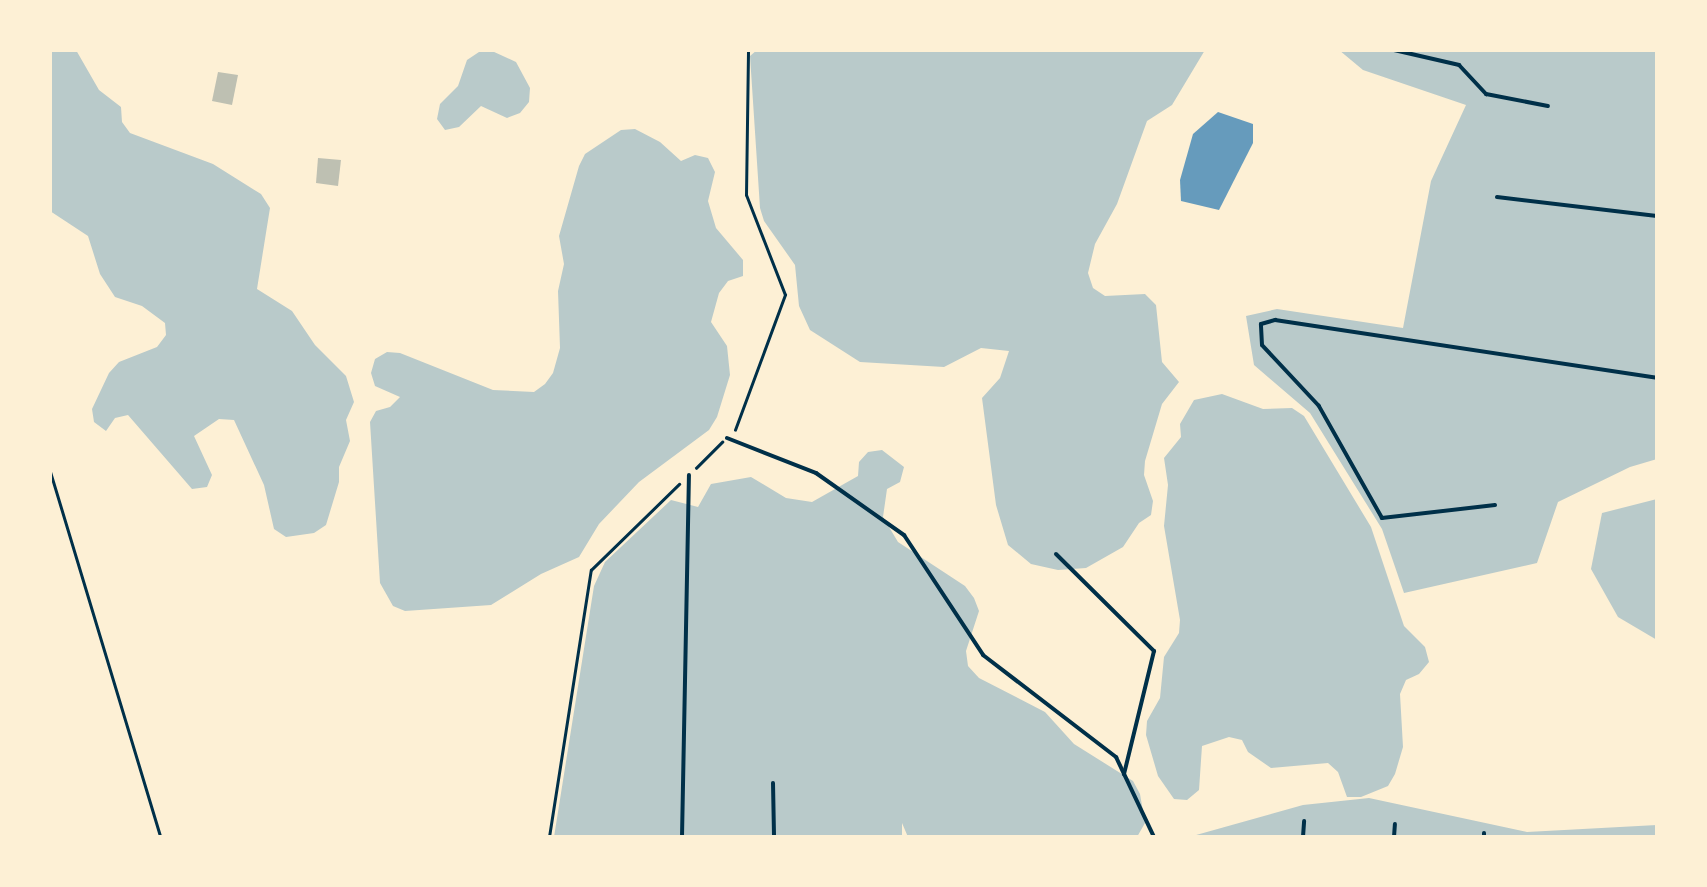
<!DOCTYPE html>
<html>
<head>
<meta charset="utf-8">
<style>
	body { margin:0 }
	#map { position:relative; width:1707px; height:887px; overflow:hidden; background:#fdf0d5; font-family:Helvetica,sans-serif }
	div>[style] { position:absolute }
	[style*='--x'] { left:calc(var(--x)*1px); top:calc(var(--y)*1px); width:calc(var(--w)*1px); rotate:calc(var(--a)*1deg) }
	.green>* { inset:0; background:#b9caca }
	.water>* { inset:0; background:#669bbc }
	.building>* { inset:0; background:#bec0b2 }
	.path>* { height:2.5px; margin:-1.25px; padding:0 1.25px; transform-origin:1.25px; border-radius:1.25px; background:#003049 }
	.service>* { height:4px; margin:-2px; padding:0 2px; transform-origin:2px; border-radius:2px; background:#003049 }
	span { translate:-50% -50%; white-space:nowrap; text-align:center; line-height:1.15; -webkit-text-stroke:8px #fdf0d5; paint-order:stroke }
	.frame { position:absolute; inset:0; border:52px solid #fdf0d5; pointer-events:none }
</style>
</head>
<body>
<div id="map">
	<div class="green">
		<i style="clip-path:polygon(50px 50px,76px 50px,99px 90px,121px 107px,122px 122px,130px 133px,213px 164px,261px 194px,270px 208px,257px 289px,292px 311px,315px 345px,346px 376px,354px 402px,346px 420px,350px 441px,339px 467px,339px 482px,326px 525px,314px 533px,286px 537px,274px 529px,264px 485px,234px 420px,219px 419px,194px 436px,212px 475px,207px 487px,192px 489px,128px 415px,115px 418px,106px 431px,94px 422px,92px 409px,109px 373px,119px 362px,157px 347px,166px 335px,165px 323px,142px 306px,115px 297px,100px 274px,88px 236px,50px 211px)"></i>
		<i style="clip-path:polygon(757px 50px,1205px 50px,1172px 105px,1147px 121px,1117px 204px,1095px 244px,1088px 273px,1093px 288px,1105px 296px,1145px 294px,1156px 305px,1162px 362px,1179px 382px,1162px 404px,1145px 461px,1144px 475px,1153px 501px,1151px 515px,1139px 523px,1123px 547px,1086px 568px,1058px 570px,1031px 564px,1008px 545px,996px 505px,982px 398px,1000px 378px,1009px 351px,981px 348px,944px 367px,860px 362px,810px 330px,799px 306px,795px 265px,764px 221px,760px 208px,750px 56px)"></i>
		<i style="clip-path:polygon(1339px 50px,1657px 50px,1657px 459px,1630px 467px,1558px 502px,1537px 563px,1404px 593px,1382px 529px,1310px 413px,1254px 365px,1246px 316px,1277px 309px,1403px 328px,1431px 181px,1466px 105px,1363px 70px)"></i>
		<i style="clip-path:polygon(492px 51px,516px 62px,530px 88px,529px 102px,520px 113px,507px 118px,481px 106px,459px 127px,445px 130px,437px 119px,440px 104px,458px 86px,467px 60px,479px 52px)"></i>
		<i style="clip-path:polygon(635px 129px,660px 142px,681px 161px,695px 155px,708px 158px,715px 172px,708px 201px,716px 228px,743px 260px,743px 276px,728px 281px,719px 293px,711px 322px,727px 346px,730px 375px,717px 417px,709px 430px,639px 482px,599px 524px,579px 557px,541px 574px,491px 605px,405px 611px,393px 606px,380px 583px,370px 422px,376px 411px,390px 407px,400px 397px,375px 386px,371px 373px,375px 359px,387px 352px,400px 353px,493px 390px,534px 392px,545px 384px,553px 373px,560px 348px,558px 291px,564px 264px,559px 236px,579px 166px,585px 154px,621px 130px)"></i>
		<i style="clip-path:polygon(1222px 394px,1263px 409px,1292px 408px,1304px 416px,1371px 527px,1404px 626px,1425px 647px,1429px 662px,1419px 674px,1406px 680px,1400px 694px,1403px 747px,1395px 774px,1388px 786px,1361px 797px,1347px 797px,1338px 772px,1328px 763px,1271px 768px,1248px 752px,1242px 740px,1229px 737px,1202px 746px,1199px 790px,1187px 800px,1174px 799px,1158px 776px,1146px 735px,1147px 721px,1160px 698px,1164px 657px,1179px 633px,1180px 620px,1164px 526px,1168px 485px,1164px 458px,1181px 437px,1180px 424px,1194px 400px)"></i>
		<i style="clip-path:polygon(882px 450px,904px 467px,900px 482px,887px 489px,883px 517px,898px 542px,965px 586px,974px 598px,979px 611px,966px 651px,968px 666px,979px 678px,1045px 712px,1074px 744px,1133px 781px,1140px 794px,1145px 823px,1137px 837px,908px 837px,902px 823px,902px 837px,554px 837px,594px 586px,605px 562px,671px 500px,698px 507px,711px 484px,751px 477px,786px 498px,812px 502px,858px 476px,859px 462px,868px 452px)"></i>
		<i style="clip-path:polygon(1657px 499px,1657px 640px,1618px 617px,1591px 569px,1602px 513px)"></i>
		<i style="clip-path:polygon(1369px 798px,1527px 832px,1657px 825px,1657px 837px,1189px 837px,1303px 805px)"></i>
	</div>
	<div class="water">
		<i style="clip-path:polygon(1218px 112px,1253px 124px,1253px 143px,1219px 210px,1181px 201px,1180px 180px,1193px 134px)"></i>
	</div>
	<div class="building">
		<i style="clip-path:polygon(218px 72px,238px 75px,232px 105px,212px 101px)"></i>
		<i style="clip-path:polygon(318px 158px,341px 160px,338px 186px,316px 183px)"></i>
	</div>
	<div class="path">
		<i style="--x:735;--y:430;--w:144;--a:-69.7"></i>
		<i style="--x:785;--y:295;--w:107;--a:-111.3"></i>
		<i style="--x:746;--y:195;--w:145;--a:-89.2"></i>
		<i style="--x:696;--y:468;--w:37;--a:-45"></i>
		<i style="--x:50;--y:470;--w:383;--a:73.2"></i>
		<i style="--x:549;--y:837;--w:270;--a:-81.1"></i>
		<i style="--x:591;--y:570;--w:123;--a:-44.3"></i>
	</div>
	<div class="service">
		<i style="--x:1394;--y:50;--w:67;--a:13"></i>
		<i style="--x:1459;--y:65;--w:40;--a:47"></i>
		<i style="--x:1486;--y:94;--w:63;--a:11"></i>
		<i style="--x:1497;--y:197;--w:161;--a:6.8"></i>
		<i style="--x:727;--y:438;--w:96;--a:21.5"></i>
		<i style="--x:816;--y:473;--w:108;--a:35.2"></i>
		<i style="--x:904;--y:535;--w:144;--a:56.6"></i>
		<i style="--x:983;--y:655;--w:168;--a:37.5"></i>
		<i style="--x:1116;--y:757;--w:89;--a:64.6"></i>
		<i style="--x:1495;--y:505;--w:114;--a:173.4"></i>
		<i style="--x:1382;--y:518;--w:129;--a:-119.4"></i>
		<i style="--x:1319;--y:406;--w:83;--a:-133.1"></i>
		<i style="--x:1262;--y:345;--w:21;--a:-93"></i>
		<i style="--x:1261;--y:324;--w:15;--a:-16"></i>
		<i style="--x:1275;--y:320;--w:386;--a:8.6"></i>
		<i style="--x:1056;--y:554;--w:138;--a:44.7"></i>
		<i style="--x:1154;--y:651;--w:127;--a:103.7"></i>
		<i style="--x:773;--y:783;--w:54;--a:88.9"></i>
		<i style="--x:682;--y:837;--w:362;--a:-88.9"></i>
		<i style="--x:1303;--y:837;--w:16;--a:-86"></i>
		<i style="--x:1394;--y:837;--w:13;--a:-86"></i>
		<i style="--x:1484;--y:837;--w:4;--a:-90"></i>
	</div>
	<div class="frame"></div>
</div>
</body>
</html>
